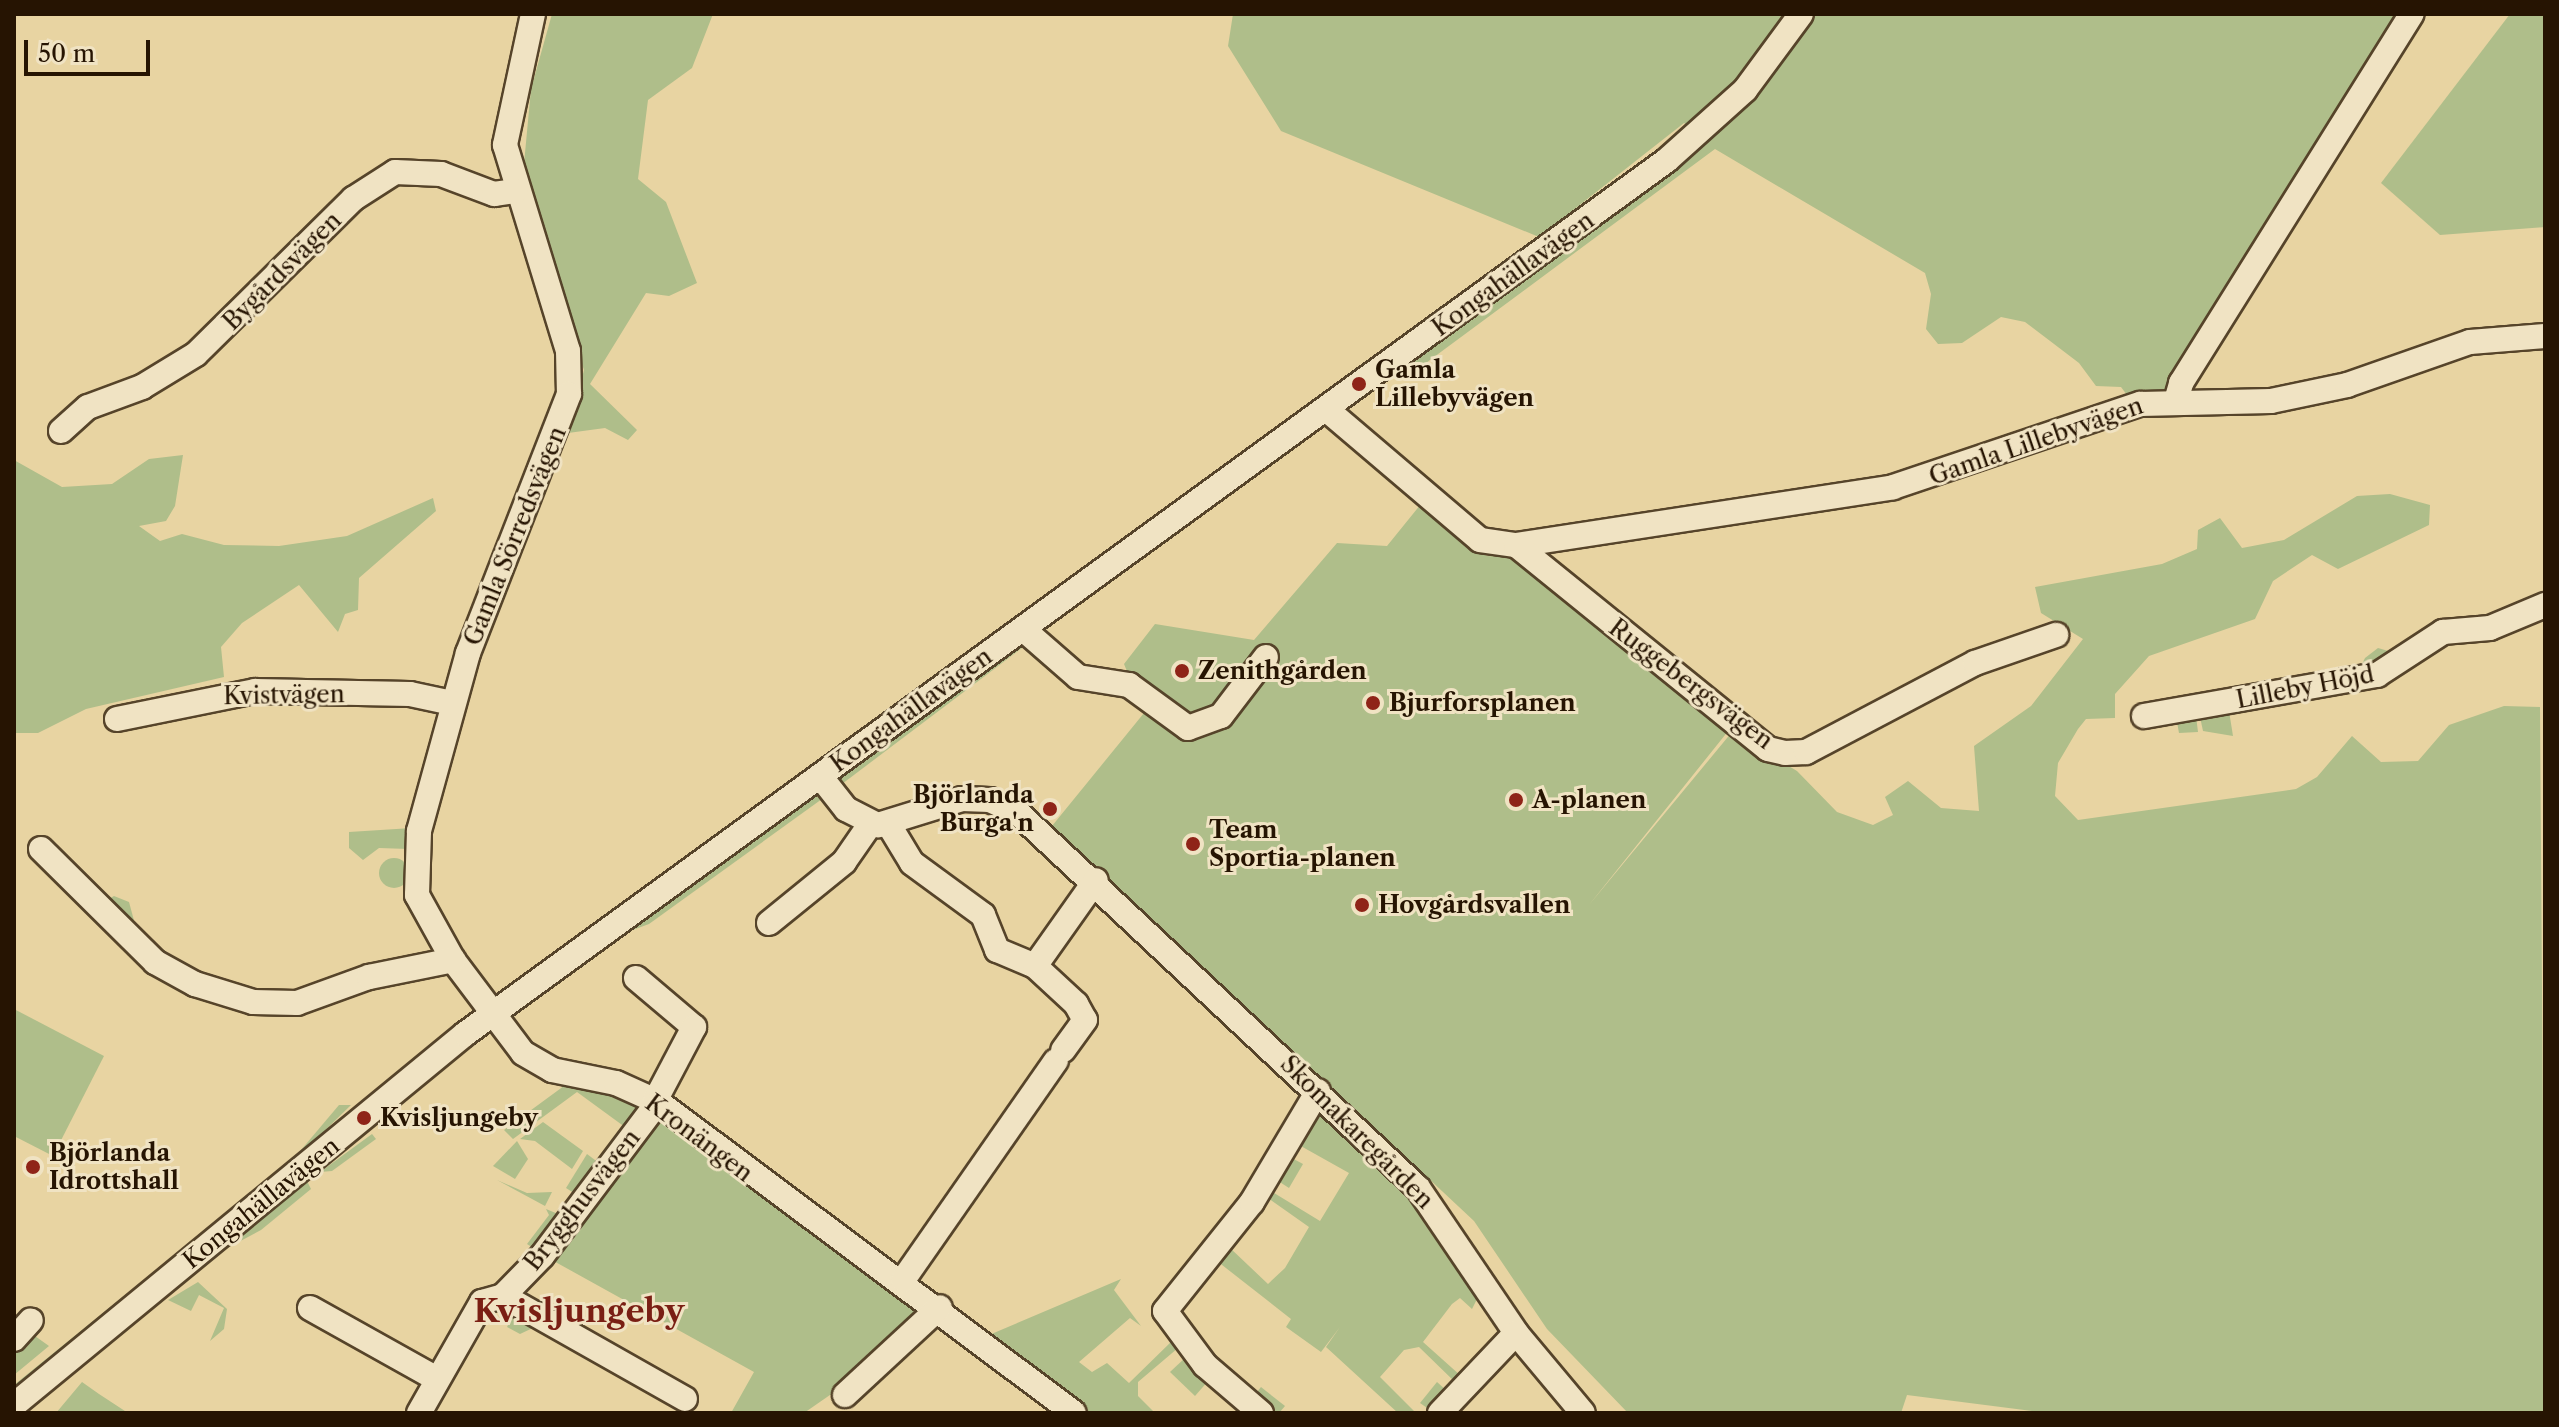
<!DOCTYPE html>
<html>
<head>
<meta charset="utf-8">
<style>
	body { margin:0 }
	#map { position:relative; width:2559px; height:1427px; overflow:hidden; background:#e8d4a2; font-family:"Libre Caslon Text",serif }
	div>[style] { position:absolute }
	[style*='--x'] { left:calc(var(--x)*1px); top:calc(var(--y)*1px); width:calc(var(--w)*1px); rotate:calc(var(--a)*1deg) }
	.green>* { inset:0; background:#afbe8a }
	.round { border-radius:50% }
	.roads { filter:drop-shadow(2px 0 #56442a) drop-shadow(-2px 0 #56442a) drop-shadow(0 2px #56442a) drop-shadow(0 -2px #56442a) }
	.minor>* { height:24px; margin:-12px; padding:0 12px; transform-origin:12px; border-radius:12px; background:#f0e3c3 }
	.dots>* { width:22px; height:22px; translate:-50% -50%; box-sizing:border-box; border:4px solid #f0e3c3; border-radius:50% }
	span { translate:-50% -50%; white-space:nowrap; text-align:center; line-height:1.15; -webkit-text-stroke:6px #f0e3c3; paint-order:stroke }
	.street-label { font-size:24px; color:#261402 }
	.poi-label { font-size:24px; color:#261402; font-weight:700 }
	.left { translate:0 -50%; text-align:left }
	.right { translate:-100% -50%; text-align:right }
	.district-label { font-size:32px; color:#7a1f14; font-weight:700 }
	.frame { position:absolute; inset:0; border:16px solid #261402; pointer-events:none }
	.scale { position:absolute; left:24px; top:40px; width:126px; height:36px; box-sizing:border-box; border:4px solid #261402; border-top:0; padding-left:10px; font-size:24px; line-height:28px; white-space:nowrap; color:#261402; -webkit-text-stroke:6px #f0e3c3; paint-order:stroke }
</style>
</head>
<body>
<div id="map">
	<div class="green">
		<i style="clip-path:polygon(552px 14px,713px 14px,692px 68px,648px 100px,638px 179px,666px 202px,697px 283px,669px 296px,646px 293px,590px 384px,637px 430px,628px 440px,605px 428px,568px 433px,584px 370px,522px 185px,531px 89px)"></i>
		<i style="clip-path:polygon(1233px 14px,2406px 14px,2168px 390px,2127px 395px,2121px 387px,2096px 386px,2079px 363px,2025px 322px,2001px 317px,1962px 343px,1938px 344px,1926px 329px,1931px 294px,1925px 273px,1715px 149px,1407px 377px,1403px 371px,1423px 351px,1705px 140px,1684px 123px,1539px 237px,1281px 131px,1228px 46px)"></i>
		<i style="clip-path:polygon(2510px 14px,2545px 14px,2545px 227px,2440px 235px,2381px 183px)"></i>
		<i style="clip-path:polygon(1299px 441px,1302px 443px,1041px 631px,1043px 627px)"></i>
		<i style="clip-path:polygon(183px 455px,175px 506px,166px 521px,139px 526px,160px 541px,182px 534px,224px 545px,279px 546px,347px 536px,433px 498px,436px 511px,359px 578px,358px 610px,345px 614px,338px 632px,299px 585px,242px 623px,221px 647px,224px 677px,86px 709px,38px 733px,14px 733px,14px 460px,62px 487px,112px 484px,149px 459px)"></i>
		<i style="clip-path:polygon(2390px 494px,2430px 505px,2429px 525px,2338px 569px,2312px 555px,2273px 581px,2255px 619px,2149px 656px,2115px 694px,2115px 718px,2086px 719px,2078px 729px,2058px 763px,2055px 796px,2078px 820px,2296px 789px,2317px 777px,2352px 736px,2381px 762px,2418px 761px,2449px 725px,2504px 706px,2540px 707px,2545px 1413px,2047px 1413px,1907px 1395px,1901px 1413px,1628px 1413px,1547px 1329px,1474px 1221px,1052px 826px,1144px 713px,1124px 664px,1155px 624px,1254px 640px,1337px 543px,1387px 546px,1421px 504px,1487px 556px,1516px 557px,1729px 730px,1589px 905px,1732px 732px,1797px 771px,1837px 812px,1873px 825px,1893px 815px,1885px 797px,1908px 781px,1941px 808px,1979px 811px,1974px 746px,2031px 706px,2083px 639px,2041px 613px,2035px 587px,2162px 564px,2197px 549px,2198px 530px,2220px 518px,2242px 548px,2284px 540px,2357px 496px)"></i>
		<i style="clip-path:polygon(1016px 646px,1022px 648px,838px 787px,839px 775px)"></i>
		<i style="clip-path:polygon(2378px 648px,2395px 653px,2359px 670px,2365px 658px)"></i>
		<i style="clip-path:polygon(2229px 711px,2233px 736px,2203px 731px,2200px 717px)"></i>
		<i style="clip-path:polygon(2196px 716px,2198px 732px,2179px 733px,2177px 722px)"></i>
		<i style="clip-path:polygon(812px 795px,822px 799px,649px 924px,619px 935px)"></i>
		<i style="clip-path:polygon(412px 828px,408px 849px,379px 848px,363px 860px,349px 848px,349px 832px)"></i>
		<i class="round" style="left:379px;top:858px;width:30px;height:30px"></i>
		<i style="clip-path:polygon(114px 896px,129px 902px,136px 928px,107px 900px)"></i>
		<i style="clip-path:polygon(14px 1009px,104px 1056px,53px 1156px,14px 1136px)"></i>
		<i style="clip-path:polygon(568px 1083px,643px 1103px,629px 1130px,577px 1092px,513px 1139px,504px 1130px)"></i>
		<i style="clip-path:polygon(339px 1105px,351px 1105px,302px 1153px,301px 1150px)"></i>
		<i style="clip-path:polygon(1322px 1112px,1418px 1202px,1478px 1297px,1472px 1309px,1460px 1298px,1452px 1304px,1423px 1342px,1461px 1376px,1456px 1383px,1419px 1347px,1404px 1350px,1380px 1377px,1416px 1413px,1398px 1413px,1326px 1347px,1340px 1327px,1321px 1352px,1286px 1327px,1291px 1319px,1217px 1261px,1229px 1247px,1268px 1284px,1285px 1268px,1309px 1227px,1265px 1196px,1269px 1190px,1320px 1221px,1349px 1173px,1299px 1145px)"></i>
		<i style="clip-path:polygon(667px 1120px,911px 1292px,920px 1315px,866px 1370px,804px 1413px,731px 1413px,754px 1372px,550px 1259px,642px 1134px)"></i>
		<i style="clip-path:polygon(543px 1122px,583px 1151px,572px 1169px,535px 1141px,520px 1139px)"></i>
		<i style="clip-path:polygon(372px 1134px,376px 1139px,332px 1171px,320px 1172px)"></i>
		<i style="clip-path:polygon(517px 1141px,528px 1159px,515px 1179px,493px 1166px)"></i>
		<i style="clip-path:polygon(587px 1154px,603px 1166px,580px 1197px,566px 1188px)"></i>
		<i style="clip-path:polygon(1288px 1156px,1303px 1164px,1289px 1188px,1275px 1179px)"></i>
		<i style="clip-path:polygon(291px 1161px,47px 1367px,14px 1389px,14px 1385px)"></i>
		<i style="clip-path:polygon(497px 1180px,527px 1193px,552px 1192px,545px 1206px)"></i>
		<i style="clip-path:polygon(307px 1181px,311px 1189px,261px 1230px,216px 1254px)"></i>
		<i style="clip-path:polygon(546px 1209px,563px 1216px,538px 1251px,527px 1244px,549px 1215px)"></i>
		<i style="clip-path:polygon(1121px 1279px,1114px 1290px,1141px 1326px,1130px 1318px,1079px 1362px,1092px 1372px,1107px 1363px,1129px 1383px,1172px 1341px,1178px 1348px,1138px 1382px,1138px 1396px,1155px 1413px,1079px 1413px,982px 1338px)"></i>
		<i style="clip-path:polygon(198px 1282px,227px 1309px,224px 1329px,210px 1341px,224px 1308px,199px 1295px,191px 1311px,168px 1300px)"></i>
		<i style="clip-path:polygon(514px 1313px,537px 1326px,520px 1334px,507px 1327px)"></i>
		<i style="clip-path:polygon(35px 1336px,49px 1346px,14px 1375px,14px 1349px,26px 1348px)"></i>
		<i style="clip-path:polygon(1186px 1357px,1209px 1380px,1195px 1396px,1170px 1372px)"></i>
		<i style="clip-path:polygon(82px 1382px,99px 1394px,128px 1413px,56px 1413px)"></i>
		<i style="clip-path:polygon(1437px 1382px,1447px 1391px,1433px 1412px,1420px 1403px)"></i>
		<i style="clip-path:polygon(1261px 1387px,1285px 1406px,1279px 1413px,1250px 1401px)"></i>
	</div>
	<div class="roads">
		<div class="minor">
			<i style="--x:533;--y:14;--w:134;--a:102.1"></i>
			<i style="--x:505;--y:145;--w:215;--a:73"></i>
			<i style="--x:568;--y:351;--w:43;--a:88.7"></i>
			<i style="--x:569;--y:394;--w:278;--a:111.3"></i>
			<i style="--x:468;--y:653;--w:185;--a:105.4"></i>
			<i style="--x:419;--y:831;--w:64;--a:91.8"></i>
			<i style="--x:417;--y:895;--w:74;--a:61"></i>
			<i style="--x:453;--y:960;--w:116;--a:53"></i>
			<i style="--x:523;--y:1053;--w:34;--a:30"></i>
			<i style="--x:552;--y:1070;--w:65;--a:11.5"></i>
			<i style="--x:616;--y:1083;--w:46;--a:24.3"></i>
			<i style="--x:658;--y:1102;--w:519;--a:36.78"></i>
			<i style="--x:2176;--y:401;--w:19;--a:-74"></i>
			<i style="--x:2181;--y:383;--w:435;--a:-58"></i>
			<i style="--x:1326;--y:409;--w:202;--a:40.4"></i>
			<i style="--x:1480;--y:540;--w:36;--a:8"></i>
			<i style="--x:1516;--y:545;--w:381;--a:-8.7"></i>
			<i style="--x:1893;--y:487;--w:261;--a:-18.6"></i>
			<i style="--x:2140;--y:404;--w:131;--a:-1.3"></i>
			<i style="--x:2271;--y:401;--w:78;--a:-11.9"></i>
			<i style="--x:2347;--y:385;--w:130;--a:-19.3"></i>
			<i style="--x:2470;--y:342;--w:75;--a:-4.6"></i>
			<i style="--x:61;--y:431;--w:36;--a:-42"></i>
			<i style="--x:88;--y:407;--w:58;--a:-20.3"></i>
			<i style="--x:142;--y:387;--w:63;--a:-31.4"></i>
			<i style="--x:196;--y:354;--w:221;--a:-44.6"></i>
			<i style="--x:353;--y:199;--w:50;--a:-32.7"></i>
			<i style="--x:395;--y:172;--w:46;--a:2.5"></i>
			<i style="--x:441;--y:174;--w:57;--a:20.7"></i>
			<i style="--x:494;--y:194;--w:22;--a:-8"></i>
			<i style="--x:1516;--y:545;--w:324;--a:39"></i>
			<i style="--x:1768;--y:749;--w:17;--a:13"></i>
			<i style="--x:1785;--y:753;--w:21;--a:-3"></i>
			<i style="--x:1806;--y:752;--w:191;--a:-27.8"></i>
			<i style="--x:1975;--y:663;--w:86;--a:-19.1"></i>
			<i style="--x:1023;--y:629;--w:73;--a:41.1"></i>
			<i style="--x:1078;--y:677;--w:52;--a:8.9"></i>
			<i style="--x:1129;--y:685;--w:73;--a:36.1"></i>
			<i style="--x:1188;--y:728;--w:35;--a:-20"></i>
			<i style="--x:1221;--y:716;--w:74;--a:-52.7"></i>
			<i style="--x:2144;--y:716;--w:237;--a:-10"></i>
			<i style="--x:2377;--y:675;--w:79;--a:-33.1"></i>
			<i style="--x:2443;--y:632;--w:47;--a:-4.9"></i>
			<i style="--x:2490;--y:628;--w:60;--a:-22.7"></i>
			<i style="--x:117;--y:719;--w:141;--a:-11.5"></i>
			<i style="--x:255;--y:691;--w:155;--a:1.1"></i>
			<i style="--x:410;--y:694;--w:43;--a:12.1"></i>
			<i style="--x:820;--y:776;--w:42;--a:51.8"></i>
			<i style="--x:846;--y:809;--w:36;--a:27"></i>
			<i style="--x:878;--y:825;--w:88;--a:-17.2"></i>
			<i style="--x:962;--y:799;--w:28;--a:2"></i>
			<i style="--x:990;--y:800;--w:31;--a:25"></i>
			<i style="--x:1018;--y:813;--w:548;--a:43.15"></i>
			<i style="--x:1418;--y:1188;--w:175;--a:55.9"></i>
			<i style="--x:1516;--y:1333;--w:104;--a:50.1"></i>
			<i style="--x:889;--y:825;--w:44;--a:58.8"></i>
			<i style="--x:912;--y:863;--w:88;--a:36.2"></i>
			<i style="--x:983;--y:915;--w:38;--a:68"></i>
			<i style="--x:997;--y:950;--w:41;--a:22.8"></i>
			<i style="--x:1035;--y:966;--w:56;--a:42.8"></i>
			<i style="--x:1076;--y:1004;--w:18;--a:61"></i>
			<i style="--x:1085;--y:1020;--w:37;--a:126"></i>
			<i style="--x:41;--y:849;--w:161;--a:44.7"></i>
			<i style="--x:155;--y:962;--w:46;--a:28.8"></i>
			<i style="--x:195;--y:984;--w:61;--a:17.2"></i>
			<i style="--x:253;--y:1002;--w:44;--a:1.3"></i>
			<i style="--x:297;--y:1003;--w:77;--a:-19.9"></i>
			<i style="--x:369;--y:977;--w:86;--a:-11.4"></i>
			<i style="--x:769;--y:923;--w:97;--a:-39.1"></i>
			<i style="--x:844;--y:862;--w:47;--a:-55.3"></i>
			<i style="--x:1035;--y:966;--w:105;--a:-54.7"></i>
			<i style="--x:636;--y:978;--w:76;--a:40.2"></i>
			<i style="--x:694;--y:1027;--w:84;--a:117.8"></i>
			<i style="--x:903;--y:1280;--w:267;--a:-55.1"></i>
			<i style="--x:503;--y:1296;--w:209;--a:29.5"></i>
			<i style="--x:310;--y:1308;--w:145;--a:29.2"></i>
			<i style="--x:14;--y:1339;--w:25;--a:-48"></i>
			<i style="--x:845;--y:1395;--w:129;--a:-42.8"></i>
			<i style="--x:14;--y:1405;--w:584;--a:-39.44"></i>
			<i style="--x:465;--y:1034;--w:1486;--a:-36.02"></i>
			<i style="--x:1667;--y:160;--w:105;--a:-41.9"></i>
			<i style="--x:1745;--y:90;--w:94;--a:-53.6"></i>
			<i style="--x:419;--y:1413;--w:128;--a:-60.4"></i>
			<i style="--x:482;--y:1302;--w:22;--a:-16"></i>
			<i style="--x:503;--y:1296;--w:56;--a:-45.7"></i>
			<i style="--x:542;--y:1256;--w:193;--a:-53"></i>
			<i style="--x:1261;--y:1413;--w:74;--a:-139.4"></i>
			<i style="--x:1205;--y:1365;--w:67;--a:-126.5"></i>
			<i style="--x:1165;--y:1311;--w:139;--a:-51.4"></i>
			<i style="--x:1252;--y:1202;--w:129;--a:-59.3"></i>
			<i style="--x:1440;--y:1413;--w:110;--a:-46.5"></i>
		</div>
	</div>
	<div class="dots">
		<i style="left:1359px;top:384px;background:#8f2418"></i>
		<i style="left:1182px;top:671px;background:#8f2418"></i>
		<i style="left:1373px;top:703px;background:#8f2418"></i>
		<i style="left:1516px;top:800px;background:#8f2418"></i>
		<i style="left:1050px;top:809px;background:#8f2418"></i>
		<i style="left:1193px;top:844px;background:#8f2418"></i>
		<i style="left:1362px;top:905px;background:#8f2418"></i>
		<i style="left:364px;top:1118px;background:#8f2418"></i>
		<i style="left:33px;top:1167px;background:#8f2418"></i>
	</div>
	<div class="street-label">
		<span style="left:282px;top:271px;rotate:-45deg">Bygårdsvägen</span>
		<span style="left:1513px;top:274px;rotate:-36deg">Kongahällavägen</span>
		<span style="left:2036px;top:441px;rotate:-19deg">Gamla Lillebyvägen</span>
		<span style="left:515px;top:536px;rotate:-68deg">Gamla Sörredsvägen</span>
		<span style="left:1691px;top:684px;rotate:37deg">Ruggebergsvägen</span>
		<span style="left:2305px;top:687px;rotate:-11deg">Lilleby Höjd</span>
		<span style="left:284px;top:695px;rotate:-1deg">Kvistvägen</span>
		<span style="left:911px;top:710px;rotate:-36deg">Kongahällavägen</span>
		<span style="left:1357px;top:1132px;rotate:45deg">Skomakaregården</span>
		<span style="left:699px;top:1138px;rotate:37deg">Kronängen</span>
		<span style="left:582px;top:1200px;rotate:-52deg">Brygghusvägen</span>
		<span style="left:261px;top:1203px;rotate:-39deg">Kongahällavägen</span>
	</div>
	<div class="poi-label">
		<span class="left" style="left:1375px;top:384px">Gamla<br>Lillebyvägen</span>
		<span class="left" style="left:1198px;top:671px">Zenithgården</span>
		<span class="left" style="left:1389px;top:703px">Bjurforsplanen</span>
		<span class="right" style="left:1034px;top:809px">Björlanda<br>Burga'n</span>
		<span class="left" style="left:1532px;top:800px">A-planen</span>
		<span class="left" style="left:1209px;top:844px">Team<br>Sportia-planen</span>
		<span class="left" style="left:1378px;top:905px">Hovgårdsvallen</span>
		<span class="left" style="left:380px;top:1118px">Kvisljungeby</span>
		<span class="left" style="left:49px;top:1167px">Björlanda<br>Idrottshall</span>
	</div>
	<div class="district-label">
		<span style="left:579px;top:1311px">Kvisljungeby</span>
	</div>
	<div class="frame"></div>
	<div class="scale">50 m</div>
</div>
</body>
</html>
